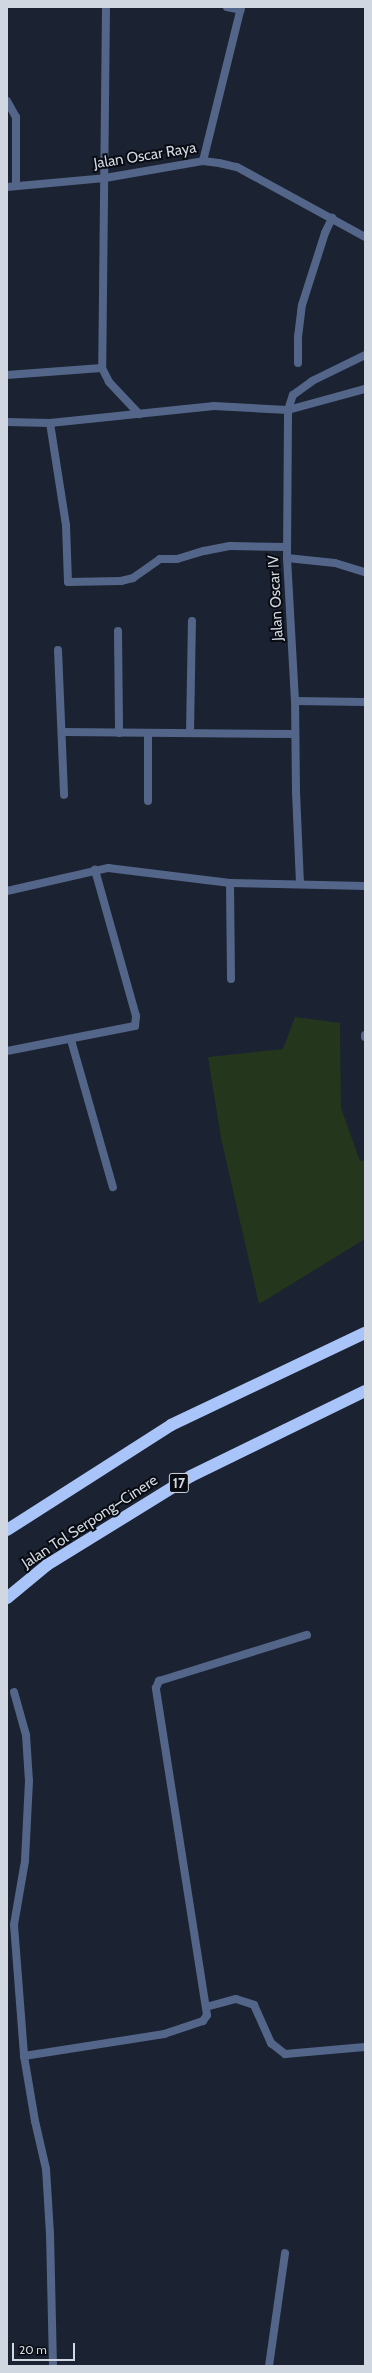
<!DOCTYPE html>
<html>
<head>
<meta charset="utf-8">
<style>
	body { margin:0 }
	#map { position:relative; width:372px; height:2373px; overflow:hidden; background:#1b2231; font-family:Cabin,sans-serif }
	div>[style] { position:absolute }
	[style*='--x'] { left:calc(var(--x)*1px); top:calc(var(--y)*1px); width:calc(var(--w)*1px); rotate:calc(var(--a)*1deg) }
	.green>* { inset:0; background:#24361c }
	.service>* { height:8px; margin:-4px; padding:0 4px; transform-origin:4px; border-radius:4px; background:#536588 }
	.minor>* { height:8px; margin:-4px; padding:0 4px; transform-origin:4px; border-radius:4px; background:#536588 }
	.tertiary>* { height:8px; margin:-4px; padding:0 4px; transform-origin:4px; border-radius:4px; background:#536588 }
	.motorway>* { height:12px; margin:-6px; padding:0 6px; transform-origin:6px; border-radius:6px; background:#a9c4f8 }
	span { translate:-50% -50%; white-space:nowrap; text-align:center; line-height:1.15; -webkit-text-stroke:4px #080c12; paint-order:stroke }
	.shield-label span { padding:1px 3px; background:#080c12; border:1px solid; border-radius:3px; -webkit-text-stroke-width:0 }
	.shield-label { font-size:14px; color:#d1d7e0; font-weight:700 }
	.street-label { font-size:15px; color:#d1d7e0 }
	.frame { position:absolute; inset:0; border:8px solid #d1d7e0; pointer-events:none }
	.scale { position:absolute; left:12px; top:2343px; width:63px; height:18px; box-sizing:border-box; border:2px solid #d1d7e0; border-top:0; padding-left:5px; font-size:12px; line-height:14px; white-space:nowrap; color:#d1d7e0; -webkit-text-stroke:3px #080c12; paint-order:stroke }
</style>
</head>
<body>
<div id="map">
	<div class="green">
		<i style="clip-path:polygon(295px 1017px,340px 1023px,341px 1108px,360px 1161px,365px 1160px,365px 1239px,259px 1304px,221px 1138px,208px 1057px,283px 1049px)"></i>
	</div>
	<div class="service">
		<i style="--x:296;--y:792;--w:92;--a:87.5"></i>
	</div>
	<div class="minor">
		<i style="--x:106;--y:7;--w:361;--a:90.6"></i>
		<i style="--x:102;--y:368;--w:16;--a:63"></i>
		<i style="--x:109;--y:382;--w:44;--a:46.8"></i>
		<i style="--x:227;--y:7;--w:14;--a:12"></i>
		<i style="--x:7;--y:101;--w:18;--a:61"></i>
		<i style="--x:16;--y:117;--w:69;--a:90"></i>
		<i style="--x:203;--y:161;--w:159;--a:-76.1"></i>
		<i style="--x:298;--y:363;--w:26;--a:-90"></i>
		<i style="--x:298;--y:337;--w:32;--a:-83"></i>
		<i style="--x:302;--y:305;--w:76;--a:-72.3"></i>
		<i style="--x:325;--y:233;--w:17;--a:-65"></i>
		<i style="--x:7;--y:375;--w:95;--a:-4.2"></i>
		<i style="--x:7;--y:422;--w:43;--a:1.3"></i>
		<i style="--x:50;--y:423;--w:165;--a:-5.9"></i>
		<i style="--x:214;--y:406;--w:74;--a:3.1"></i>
		<i style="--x:288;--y:410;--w:80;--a:-15.3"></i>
		<i style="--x:50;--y:423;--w:103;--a:81.1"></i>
		<i style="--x:66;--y:525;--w:57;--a:88"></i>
		<i style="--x:68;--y:582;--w:53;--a:-1.1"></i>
		<i style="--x:121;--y:581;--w:12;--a:-14"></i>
		<i style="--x:133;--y:578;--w:33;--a:-35"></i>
		<i style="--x:160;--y:559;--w:17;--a:0"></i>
		<i style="--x:177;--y:559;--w:28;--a:-17"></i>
		<i style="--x:204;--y:551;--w:26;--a:-11"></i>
		<i style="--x:230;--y:546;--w:57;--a:1"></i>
		<i style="--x:287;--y:558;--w:48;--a:5.9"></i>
		<i style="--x:335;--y:563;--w:31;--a:17"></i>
		<i style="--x:118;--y:631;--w:102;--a:89.4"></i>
		<i style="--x:58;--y:650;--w:145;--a:87.6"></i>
		<i style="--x:295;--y:701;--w:70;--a:0.8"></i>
		<i style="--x:63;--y:732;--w:232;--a:0.5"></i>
		<i style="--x:148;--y:733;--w:68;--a:90"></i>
		<i style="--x:190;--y:733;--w:112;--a:-89"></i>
		<i style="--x:296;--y:792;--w:91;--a:-90.6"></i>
		<i style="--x:295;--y:701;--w:143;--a:-93.2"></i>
		<i style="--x:287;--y:558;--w:148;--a:-89.6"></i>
		<i style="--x:288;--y:410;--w:16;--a:-72"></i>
		<i style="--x:293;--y:395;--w:24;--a:-36"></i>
		<i style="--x:312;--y:381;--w:59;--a:-26.1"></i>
		<i style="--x:230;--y:883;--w:96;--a:89.4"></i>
		<i style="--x:7;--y:891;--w:104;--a:-12.8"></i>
		<i style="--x:108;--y:868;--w:123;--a:7"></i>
		<i style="--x:230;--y:883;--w:135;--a:1.3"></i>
		<i style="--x:365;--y:1037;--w:2;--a:-90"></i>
		<i style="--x:71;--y:1040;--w:153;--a:74.1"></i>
		<i style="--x:7;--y:1051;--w:130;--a:-11.1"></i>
		<i style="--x:135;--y:1026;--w:10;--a:-84"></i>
		<i style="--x:136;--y:1016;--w:152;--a:-105.7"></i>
		<i style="--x:14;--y:1692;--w:45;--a:74.4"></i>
		<i style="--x:26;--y:1735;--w:46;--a:86.3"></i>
		<i style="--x:29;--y:1781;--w:80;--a:92.9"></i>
		<i style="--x:25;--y:1861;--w:65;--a:99.8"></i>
		<i style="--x:14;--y:1925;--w:131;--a:85.6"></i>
		<i style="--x:206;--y:2007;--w:31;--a:-15"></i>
		<i style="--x:236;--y:1999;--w:19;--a:18"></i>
		<i style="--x:254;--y:2005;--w:42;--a:65.9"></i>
		<i style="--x:271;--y:2043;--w:18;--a:38"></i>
		<i style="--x:285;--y:2054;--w:80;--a:-5"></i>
		<i style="--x:53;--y:2366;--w:132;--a:-91.3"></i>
		<i style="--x:50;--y:2234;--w:65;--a:-93.5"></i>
		<i style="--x:46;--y:2169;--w:49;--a:-102.9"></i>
		<i style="--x:35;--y:2121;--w:66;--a:-99.6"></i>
		<i style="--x:24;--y:2056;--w:142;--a:-8.9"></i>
		<i style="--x:164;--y:2034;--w:41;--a:-18.4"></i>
		<i style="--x:203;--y:2021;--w:7;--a:-56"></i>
		<i style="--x:207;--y:2015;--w:331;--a:-98.9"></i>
		<i style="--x:156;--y:1688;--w:8;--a:-67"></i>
		<i style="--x:159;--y:1681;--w:155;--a:-17.3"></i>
		<i style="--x:269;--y:2366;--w:114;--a:-81.9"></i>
	</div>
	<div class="tertiary">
		<i style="--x:7;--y:187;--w:98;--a:-5.2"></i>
		<i style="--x:105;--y:178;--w:99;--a:-9.8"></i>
		<i style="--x:203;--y:161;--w:16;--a:7"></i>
		<i style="--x:219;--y:163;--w:18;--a:13"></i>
		<i style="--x:237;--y:167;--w:146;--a:28.7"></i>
	</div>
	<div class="motorway">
		<i style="--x:7;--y:1530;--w:195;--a:-32.6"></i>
		<i style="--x:171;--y:1425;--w:215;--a:-25.4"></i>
		<i style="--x:7;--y:1598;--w:52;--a:-39.5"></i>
		<i style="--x:47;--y:1565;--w:169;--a:-31.7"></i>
		<i style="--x:191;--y:1476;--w:194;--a:-26"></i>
	</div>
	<div class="shield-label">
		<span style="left:179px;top:1483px">17</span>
	</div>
	<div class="street-label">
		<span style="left:145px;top:156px;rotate:-9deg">Jalan Oscar Raya</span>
		<span style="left:276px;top:598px;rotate:-93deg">Jalan Oscar IV</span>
		<span style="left:90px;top:1522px;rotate:-33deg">Jalan Tol Serpong–Cinere</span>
	</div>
	<div class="frame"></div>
	<div class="scale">20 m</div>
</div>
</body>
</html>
